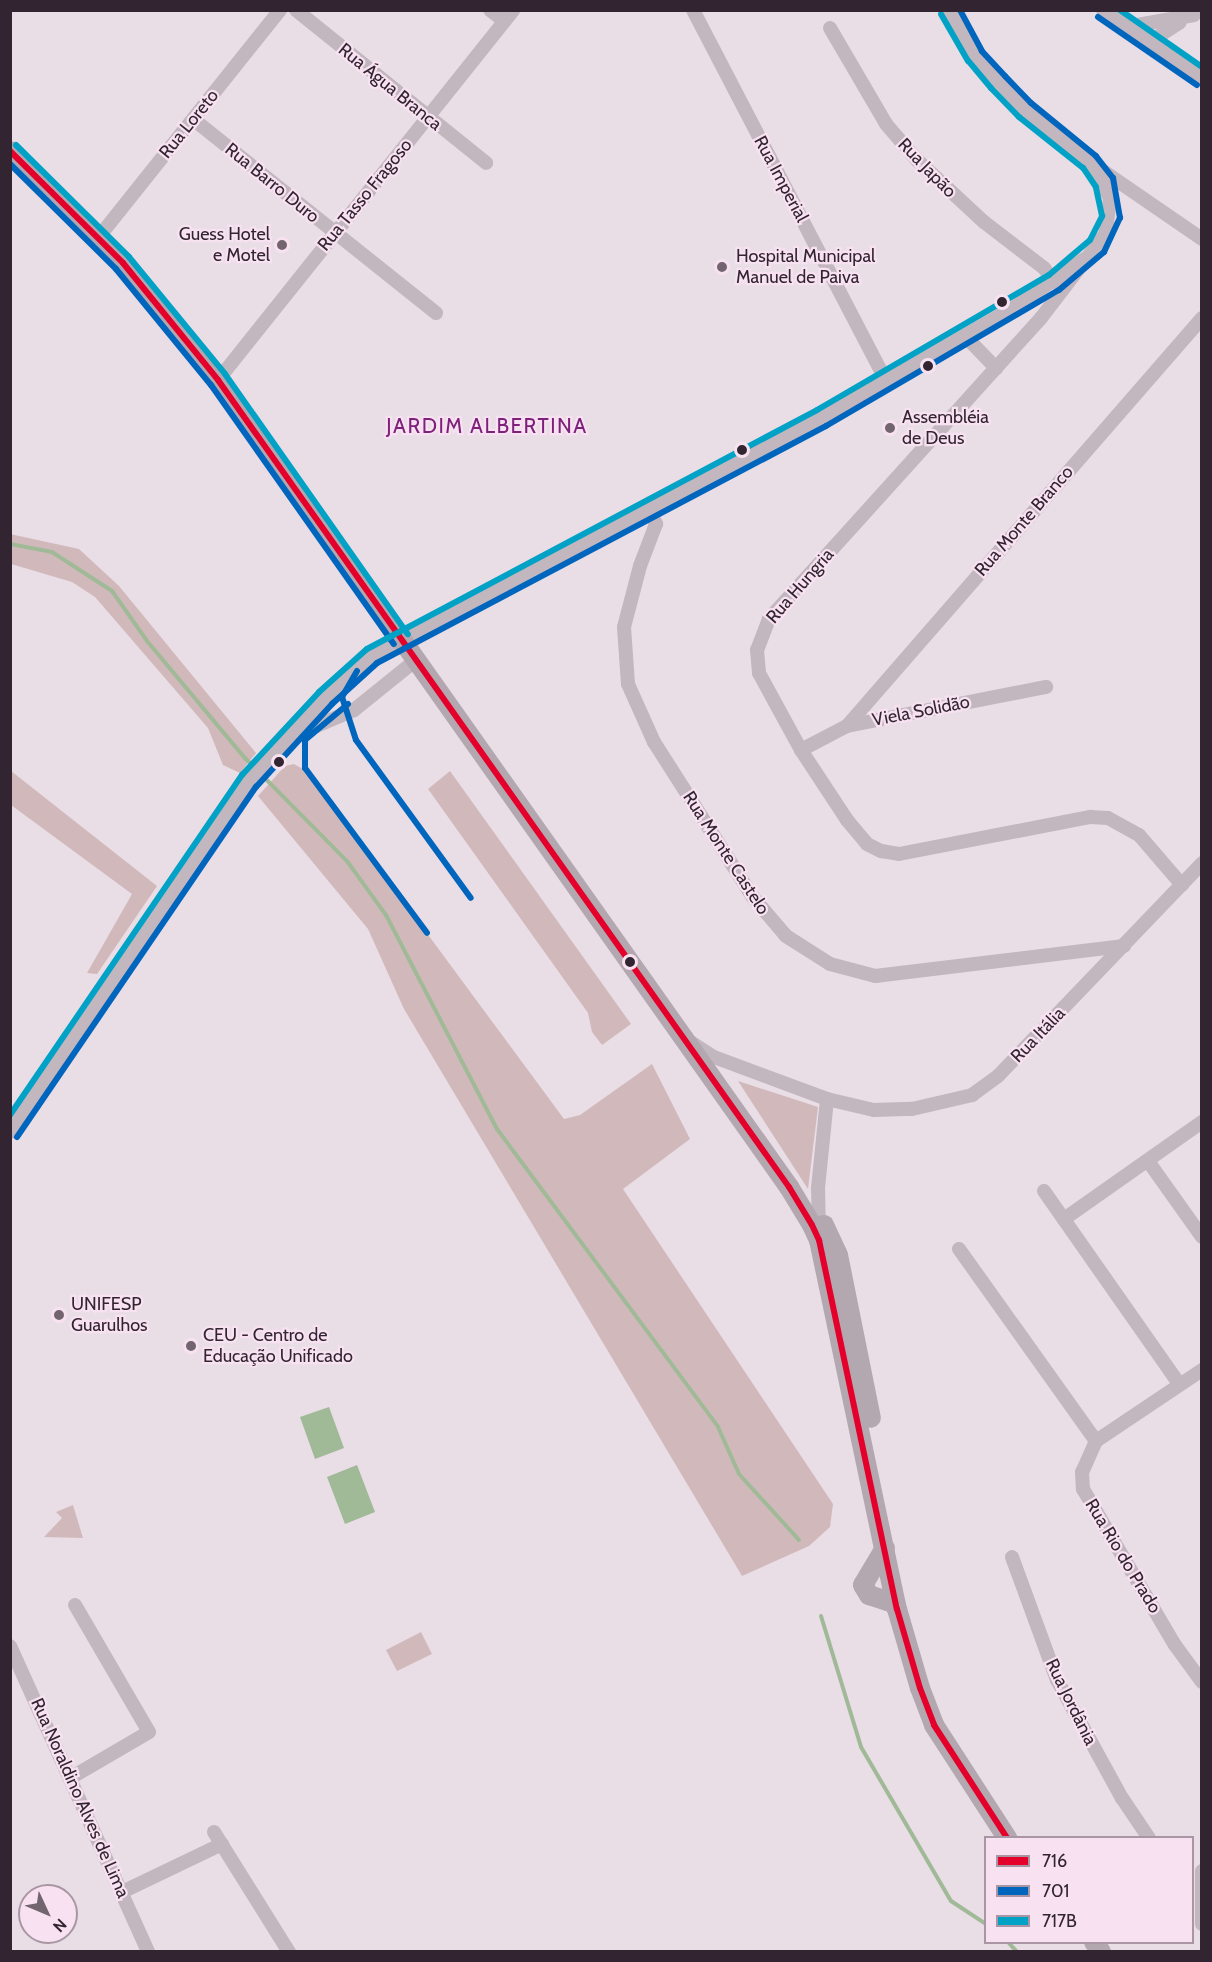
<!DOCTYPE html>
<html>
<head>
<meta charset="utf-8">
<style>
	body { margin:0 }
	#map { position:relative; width:1212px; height:1962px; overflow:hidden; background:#e9dde6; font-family:Cabin,sans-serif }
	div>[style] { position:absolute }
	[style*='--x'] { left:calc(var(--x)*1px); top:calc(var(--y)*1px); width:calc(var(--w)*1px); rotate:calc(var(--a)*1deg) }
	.green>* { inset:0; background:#d1b9bb }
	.water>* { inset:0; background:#a0ba98 }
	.stream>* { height:4px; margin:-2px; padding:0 2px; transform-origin:2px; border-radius:2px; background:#a0ba98 }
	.street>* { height:14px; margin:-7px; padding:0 7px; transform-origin:7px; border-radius:7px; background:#c2b6bf }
	.secondary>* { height:20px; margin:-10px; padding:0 10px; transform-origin:10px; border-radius:10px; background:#b3a7b0 }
	.bus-1>* { height:6px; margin:-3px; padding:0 3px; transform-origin:3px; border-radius:3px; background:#e4002b }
	.bus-2>* { height:6px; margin:-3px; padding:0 3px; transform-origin:3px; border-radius:3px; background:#0065bd }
	.bus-3>* { height:6px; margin:-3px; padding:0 3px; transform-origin:3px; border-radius:3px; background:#02a2c6 }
	.dots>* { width:16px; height:16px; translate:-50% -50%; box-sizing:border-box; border:3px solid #f8e2f1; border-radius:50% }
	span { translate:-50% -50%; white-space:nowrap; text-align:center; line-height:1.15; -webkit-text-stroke:4.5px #f8e2f1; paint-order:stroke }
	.street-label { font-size:18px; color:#322531 }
	.poi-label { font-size:18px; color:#322531 }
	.right { translate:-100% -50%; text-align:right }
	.left { translate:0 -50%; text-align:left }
	.quarter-label { font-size:21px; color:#7e217b; letter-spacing:1.5px }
	.frame { position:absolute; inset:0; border:12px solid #322531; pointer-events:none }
	.legend { position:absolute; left:984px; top:1836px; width:210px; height:108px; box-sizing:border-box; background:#f8e2f1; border:2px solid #a996a4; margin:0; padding:8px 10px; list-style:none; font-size:18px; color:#322531 }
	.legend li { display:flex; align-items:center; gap:12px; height:30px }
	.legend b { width:30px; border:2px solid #a996a4 }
	.north { position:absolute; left:18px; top:1884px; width:60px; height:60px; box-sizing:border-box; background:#f8e2f1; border:2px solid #a996a4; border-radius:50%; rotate:134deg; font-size:16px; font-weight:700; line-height:24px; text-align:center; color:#322531 }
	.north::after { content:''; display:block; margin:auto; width:21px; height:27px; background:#726570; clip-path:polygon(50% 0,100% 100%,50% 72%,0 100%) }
</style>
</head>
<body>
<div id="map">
	<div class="green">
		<i style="clip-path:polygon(10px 534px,79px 549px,119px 586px,256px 753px,240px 773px,223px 765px,208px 728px,95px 597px,72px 582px,11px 564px)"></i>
		<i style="clip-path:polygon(294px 764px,308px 772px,564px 1119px,580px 1115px,652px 1064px,690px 1139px,623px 1189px,833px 1504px,830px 1527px,809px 1546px,742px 1576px,404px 1009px,368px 929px,258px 796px,285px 766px)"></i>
		<i style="clip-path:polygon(11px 771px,157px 886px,97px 974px,87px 973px,132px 894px,11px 805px)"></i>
		<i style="clip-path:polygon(450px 771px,631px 1024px,602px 1045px,592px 1032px,588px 1013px,428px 789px)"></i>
		<i style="clip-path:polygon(738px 1081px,818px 1107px,808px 1189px)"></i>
		<i style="clip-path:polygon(73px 1505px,83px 1538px,44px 1537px,62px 1518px,56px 1512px)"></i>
		<i style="clip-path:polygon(421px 1632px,432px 1654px,397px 1671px,386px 1650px)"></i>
	</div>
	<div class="water">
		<i style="clip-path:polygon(329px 1407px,344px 1448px,315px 1459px,300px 1417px)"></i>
		<i style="clip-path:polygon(357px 1465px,375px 1512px,345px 1524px,327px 1477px)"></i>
	</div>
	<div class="stream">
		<i style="--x:10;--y:544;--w:43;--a:10.8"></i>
		<i style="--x:52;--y:552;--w:72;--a:33"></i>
		<i style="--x:112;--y:591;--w:61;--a:55"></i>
		<i style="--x:147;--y:641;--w:153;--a:50.1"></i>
		<i style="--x:245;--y:758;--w:145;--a:45.3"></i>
		<i style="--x:347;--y:861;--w:67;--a:54.2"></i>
		<i style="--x:386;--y:915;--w:241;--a:62.6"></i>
		<i style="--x:497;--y:1129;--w:371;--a:53.4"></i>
		<i style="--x:718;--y:1427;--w:51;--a:65.9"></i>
		<i style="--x:739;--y:1474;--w:89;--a:47.7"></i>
		<i style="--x:821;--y:1616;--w:137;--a:73"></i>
		<i style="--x:861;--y:1747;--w:178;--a:59.7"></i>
		<i style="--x:951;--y:1901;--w:42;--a:33.3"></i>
		<i style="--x:1008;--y:1942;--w:13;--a:48"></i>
	</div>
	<div class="street">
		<i style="--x:296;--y:10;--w:244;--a:38.8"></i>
		<i style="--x:490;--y:10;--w:18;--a:38"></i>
		<i style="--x:693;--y:10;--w:417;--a:62.5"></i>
		<i style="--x:949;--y:10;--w:53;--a:60.5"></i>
		<i style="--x:975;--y:56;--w:74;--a:47.2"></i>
		<i style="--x:1025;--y:110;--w:83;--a:38.7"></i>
		<i style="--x:1090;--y:162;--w:136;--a:34.5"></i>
		<i style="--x:1103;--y:10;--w:120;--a:34.5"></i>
		<i style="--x:1126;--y:27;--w:69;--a:-10"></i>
		<i style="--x:830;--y:28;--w:111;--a:59.7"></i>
		<i style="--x:886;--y:124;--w:48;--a:49.3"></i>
		<i style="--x:917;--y:160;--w:91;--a:42.8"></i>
		<i style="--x:984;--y:222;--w:76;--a:37.5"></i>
		<i style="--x:1044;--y:268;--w:17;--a:54"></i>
		<i style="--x:1148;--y:43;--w:38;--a:-33"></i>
		<i style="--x:193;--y:119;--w:311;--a:38.6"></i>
		<i style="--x:1090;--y:162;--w:41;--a:60.9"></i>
		<i style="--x:1110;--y:198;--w:35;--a:97"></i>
		<i style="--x:1106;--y:233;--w:107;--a:127.4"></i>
		<i style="--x:1041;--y:318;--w:406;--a:132.1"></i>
		<i style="--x:769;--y:619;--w:33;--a:111"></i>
		<i style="--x:757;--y:650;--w:23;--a:85"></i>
		<i style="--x:759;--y:673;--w:88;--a:61.4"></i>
		<i style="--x:801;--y:750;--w:84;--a:56.7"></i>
		<i style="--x:847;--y:820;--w:31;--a:50"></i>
		<i style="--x:867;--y:844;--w:16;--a:27"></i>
		<i style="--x:881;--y:851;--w:18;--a:9"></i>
		<i style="--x:899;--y:854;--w:195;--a:-11"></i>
		<i style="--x:1090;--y:817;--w:18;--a:3"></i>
		<i style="--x:1108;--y:818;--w:35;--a:29"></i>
		<i style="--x:1139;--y:835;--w:66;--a:49.3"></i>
		<i style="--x:98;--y:238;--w:292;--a:-51.4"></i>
		<i style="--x:965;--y:336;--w:45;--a:45.9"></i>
		<i style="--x:218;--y:380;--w:473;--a:-51.4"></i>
		<i style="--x:648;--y:508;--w:18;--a:63"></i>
		<i style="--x:656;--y:524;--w:45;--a:110.9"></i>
		<i style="--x:640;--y:566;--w:63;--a:104.7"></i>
		<i style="--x:624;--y:627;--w:57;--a:86"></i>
		<i style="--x:628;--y:684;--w:64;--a:65.9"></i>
		<i style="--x:654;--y:742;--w:183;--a:57.5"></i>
		<i style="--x:752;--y:896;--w:52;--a:49.6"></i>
		<i style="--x:786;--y:936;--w:52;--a:32.5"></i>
		<i style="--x:830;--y:964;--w:47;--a:14.9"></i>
		<i style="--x:875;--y:976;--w:251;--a:-6.9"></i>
		<i style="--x:847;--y:726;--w:541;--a:-48.97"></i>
		<i style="--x:295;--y:735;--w:64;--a:-23"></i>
		<i style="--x:354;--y:710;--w:80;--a:-38.9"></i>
		<i style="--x:801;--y:750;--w:52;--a:-27.6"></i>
		<i style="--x:847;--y:726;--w:203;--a:-11.1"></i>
		<i style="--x:689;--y:1041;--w:30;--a:33"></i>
		<i style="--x:714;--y:1057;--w:121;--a:20.4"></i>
		<i style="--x:827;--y:1099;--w:48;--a:13.2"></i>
		<i style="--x:874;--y:1110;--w:38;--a:-2"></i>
		<i style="--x:912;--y:1109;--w:62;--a:-13.1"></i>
		<i style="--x:972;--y:1095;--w:32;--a:-36"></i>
		<i style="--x:998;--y:1076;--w:295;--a:-46.2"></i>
		<i style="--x:10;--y:1132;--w:425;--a:-55.7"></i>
		<i style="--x:249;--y:781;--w:113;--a:-47.1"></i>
		<i style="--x:326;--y:698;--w:62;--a:-42.4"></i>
		<i style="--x:372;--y:656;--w:508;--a:-27.93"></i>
		<i style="--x:821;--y:418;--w:221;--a:-29.8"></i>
		<i style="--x:1013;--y:308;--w:86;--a:-34.6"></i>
		<i style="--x:1148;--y:1161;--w:93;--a:54.6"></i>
		<i style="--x:1044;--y:1191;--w:236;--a:55"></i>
		<i style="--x:1064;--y:1219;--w:169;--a:-35.1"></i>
		<i style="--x:819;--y:1234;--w:46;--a:-91.2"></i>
		<i style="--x:818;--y:1188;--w:89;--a:-84.2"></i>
		<i style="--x:959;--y:1249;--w:236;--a:54.5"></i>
		<i style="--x:1202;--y:1370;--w:128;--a:146.2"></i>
		<i style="--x:1096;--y:1441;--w:34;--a:114"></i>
		<i style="--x:1082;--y:1472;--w:17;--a:87"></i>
		<i style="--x:1083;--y:1489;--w:181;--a:59.5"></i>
		<i style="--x:1175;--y:1645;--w:46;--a:53.9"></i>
		<i style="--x:1012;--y:1557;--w:131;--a:69.9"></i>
		<i style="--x:1057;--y:1680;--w:135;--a:61.2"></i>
		<i style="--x:1122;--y:1798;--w:48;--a:56"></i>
		<i style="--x:10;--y:1646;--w:336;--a:65.7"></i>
		<i style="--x:72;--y:1777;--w:89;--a:-30.3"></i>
		<i style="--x:149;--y:1732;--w:147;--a:-120.2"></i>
		<i style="--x:214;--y:1832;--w:142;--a:58"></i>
		<i style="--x:1202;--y:1871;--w:53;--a:90"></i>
		<i style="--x:122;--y:1892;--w:111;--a:-25.6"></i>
	</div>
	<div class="secondary">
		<i style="--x:10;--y:151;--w:159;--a:44.7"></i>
		<i style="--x:123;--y:263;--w:151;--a:50.9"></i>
		<i style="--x:218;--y:380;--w:989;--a:54.72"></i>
		<i style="--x:789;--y:1187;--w:44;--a:58.8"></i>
		<i style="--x:812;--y:1225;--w:17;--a:65"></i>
		<i style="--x:819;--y:1240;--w:377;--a:78.1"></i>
		<i style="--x:897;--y:1609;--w:82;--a:73.8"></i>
		<i style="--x:920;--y:1688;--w:40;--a:69"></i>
		<i style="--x:934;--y:1725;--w:135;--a:57.1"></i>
		<i style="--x:824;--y:1225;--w:33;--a:65"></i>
		<i style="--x:838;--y:1255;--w:166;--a:78.6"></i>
		<i style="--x:885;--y:1548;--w:43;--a:120.7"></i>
		<i style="--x:863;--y:1585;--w:12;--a:59"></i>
		<i style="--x:869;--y:1595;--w:28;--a:18"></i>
		<i style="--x:1094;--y:1942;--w:12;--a:55"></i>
	</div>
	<div class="bus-1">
		<i style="--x:10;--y:151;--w:159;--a:44.7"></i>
		<i style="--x:123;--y:263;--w:151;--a:50.9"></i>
		<i style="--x:218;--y:380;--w:989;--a:54.72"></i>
		<i style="--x:789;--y:1187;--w:44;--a:58.8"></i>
		<i style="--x:812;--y:1225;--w:17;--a:65"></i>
		<i style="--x:819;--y:1240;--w:377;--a:78.1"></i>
		<i style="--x:897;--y:1609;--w:82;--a:73.8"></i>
		<i style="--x:920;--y:1688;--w:40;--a:69"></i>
		<i style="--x:934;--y:1725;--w:135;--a:57.1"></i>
	</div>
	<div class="bus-2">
		<i style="--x:1098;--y:17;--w:120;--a:34.5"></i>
		<i style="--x:10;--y:164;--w:149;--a:44.7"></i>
		<i style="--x:116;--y:269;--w:150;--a:50.7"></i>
		<i style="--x:211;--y:385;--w:317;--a:54.8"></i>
		<i style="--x:357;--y:671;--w:30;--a:120"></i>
		<i style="--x:342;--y:697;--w:45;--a:72"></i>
		<i style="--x:356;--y:740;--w:195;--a:54"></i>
		<i style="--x:348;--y:704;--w:56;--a:140.1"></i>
		<i style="--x:305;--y:740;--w:28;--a:90"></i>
		<i style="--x:305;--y:768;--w:205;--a:53.5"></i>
		<i style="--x:17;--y:1137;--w:424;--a:-55.7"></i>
		<i style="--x:256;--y:787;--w:113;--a:-47.5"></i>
		<i style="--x:332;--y:704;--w:61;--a:-42.3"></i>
		<i style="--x:377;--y:663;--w:508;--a:-27.83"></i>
		<i style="--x:826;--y:426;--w:270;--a:-30.3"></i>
		<i style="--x:1059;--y:290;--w:59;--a:-40.2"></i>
		<i style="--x:1104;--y:252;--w:38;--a:-65"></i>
		<i style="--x:1120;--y:218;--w:41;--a:-99.9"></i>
		<i style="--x:1113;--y:178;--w:28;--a:-128"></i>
		<i style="--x:1096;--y:156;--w:84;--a:-140.8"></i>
		<i style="--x:1031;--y:103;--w:37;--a:-134"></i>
		<i style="--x:1005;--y:76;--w:34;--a:-133"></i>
		<i style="--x:982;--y:51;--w:47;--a:-118.2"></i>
	</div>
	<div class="bus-3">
		<i style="--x:1120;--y:10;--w:100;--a:34.8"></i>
		<i style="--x:16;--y:145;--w:159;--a:44.7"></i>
		<i style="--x:129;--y:257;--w:151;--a:50.6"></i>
		<i style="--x:225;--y:374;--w:318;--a:54.9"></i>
		<i style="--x:10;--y:1115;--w:412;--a:-55.7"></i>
		<i style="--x:242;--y:775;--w:113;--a:-47.1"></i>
		<i style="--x:319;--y:692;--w:64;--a:-41.9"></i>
		<i style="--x:367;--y:649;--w:510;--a:-27.97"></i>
		<i style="--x:817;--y:410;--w:268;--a:-30.2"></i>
		<i style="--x:1049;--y:275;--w:54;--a:-40.5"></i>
		<i style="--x:1090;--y:240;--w:27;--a:-63"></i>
		<i style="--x:1102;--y:216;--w:30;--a:-102"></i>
		<i style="--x:1096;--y:187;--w:23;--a:-124"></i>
		<i style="--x:1083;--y:168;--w:82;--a:-141.4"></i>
		<i style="--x:1019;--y:117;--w:40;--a:-134"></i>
		<i style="--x:991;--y:88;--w:35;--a:-130"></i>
		<i style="--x:968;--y:61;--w:54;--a:-119.9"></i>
	</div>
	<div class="dots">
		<i style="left:282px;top:245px;background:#726570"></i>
		<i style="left:722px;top:267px;background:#726570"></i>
		<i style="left:1002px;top:302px;background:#322531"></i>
		<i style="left:928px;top:366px;background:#322531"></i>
		<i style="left:890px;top:428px;background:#726570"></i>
		<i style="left:742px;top:450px;background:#322531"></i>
		<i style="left:279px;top:762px;background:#322531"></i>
		<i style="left:630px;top:962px;background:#322531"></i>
		<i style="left:59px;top:1315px;background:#726570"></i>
		<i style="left:191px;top:1346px;background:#726570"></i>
	</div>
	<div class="street-label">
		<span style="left:390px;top:87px;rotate:39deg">Rua Água Branca</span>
		<span style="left:189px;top:124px;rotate:-51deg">Rua Loreto</span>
		<span style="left:927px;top:168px;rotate:46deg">Rua Japão</span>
		<span style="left:781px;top:179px;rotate:62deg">Rua Imperial</span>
		<span style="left:272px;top:183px;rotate:39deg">Rua Barro Duro</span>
		<span style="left:365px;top:195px;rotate:-51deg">Rua Tasso Fragoso</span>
		<span style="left:1024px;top:521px;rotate:-49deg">Rua Monte Branco</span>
		<span style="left:800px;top:586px;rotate:-49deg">Rua Hungria</span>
		<span style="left:921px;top:711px;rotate:-11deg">Viela Solidão</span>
		<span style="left:726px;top:853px;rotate:57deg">Rua Monte Castelo</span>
		<span style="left:1038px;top:1035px;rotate:-46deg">Rua Itália</span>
		<span style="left:1123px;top:1556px;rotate:59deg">Rua Rio do Prado</span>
		<span style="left:1071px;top:1702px;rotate:64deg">Rua Jordânia</span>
		<span style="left:80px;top:1798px;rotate:66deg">Rua Noraldino Alves de Lima</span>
	</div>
	<div class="poi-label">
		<span class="right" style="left:270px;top:245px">Guess Hotel<br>e Motel</span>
		<span class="left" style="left:736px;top:267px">Hospital Municipal<br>Manuel de Paiva</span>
		<span class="left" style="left:902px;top:428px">Assembléia<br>de Deus</span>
		<span class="left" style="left:71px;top:1315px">UNIFESP<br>Guarulhos</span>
		<span class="left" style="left:203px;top:1346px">CEU - Centro de<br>Educação Unificado</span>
	</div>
	<div class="quarter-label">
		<span style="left:487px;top:426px">JARDIM ALBERTINA</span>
	</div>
	<div class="frame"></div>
	<ul class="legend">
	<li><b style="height:8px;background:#e4002b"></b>716</li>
	<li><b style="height:8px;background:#0065bd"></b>701</li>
	<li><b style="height:8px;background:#02a2c6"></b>717B</li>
	</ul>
	<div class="north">N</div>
</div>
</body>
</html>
